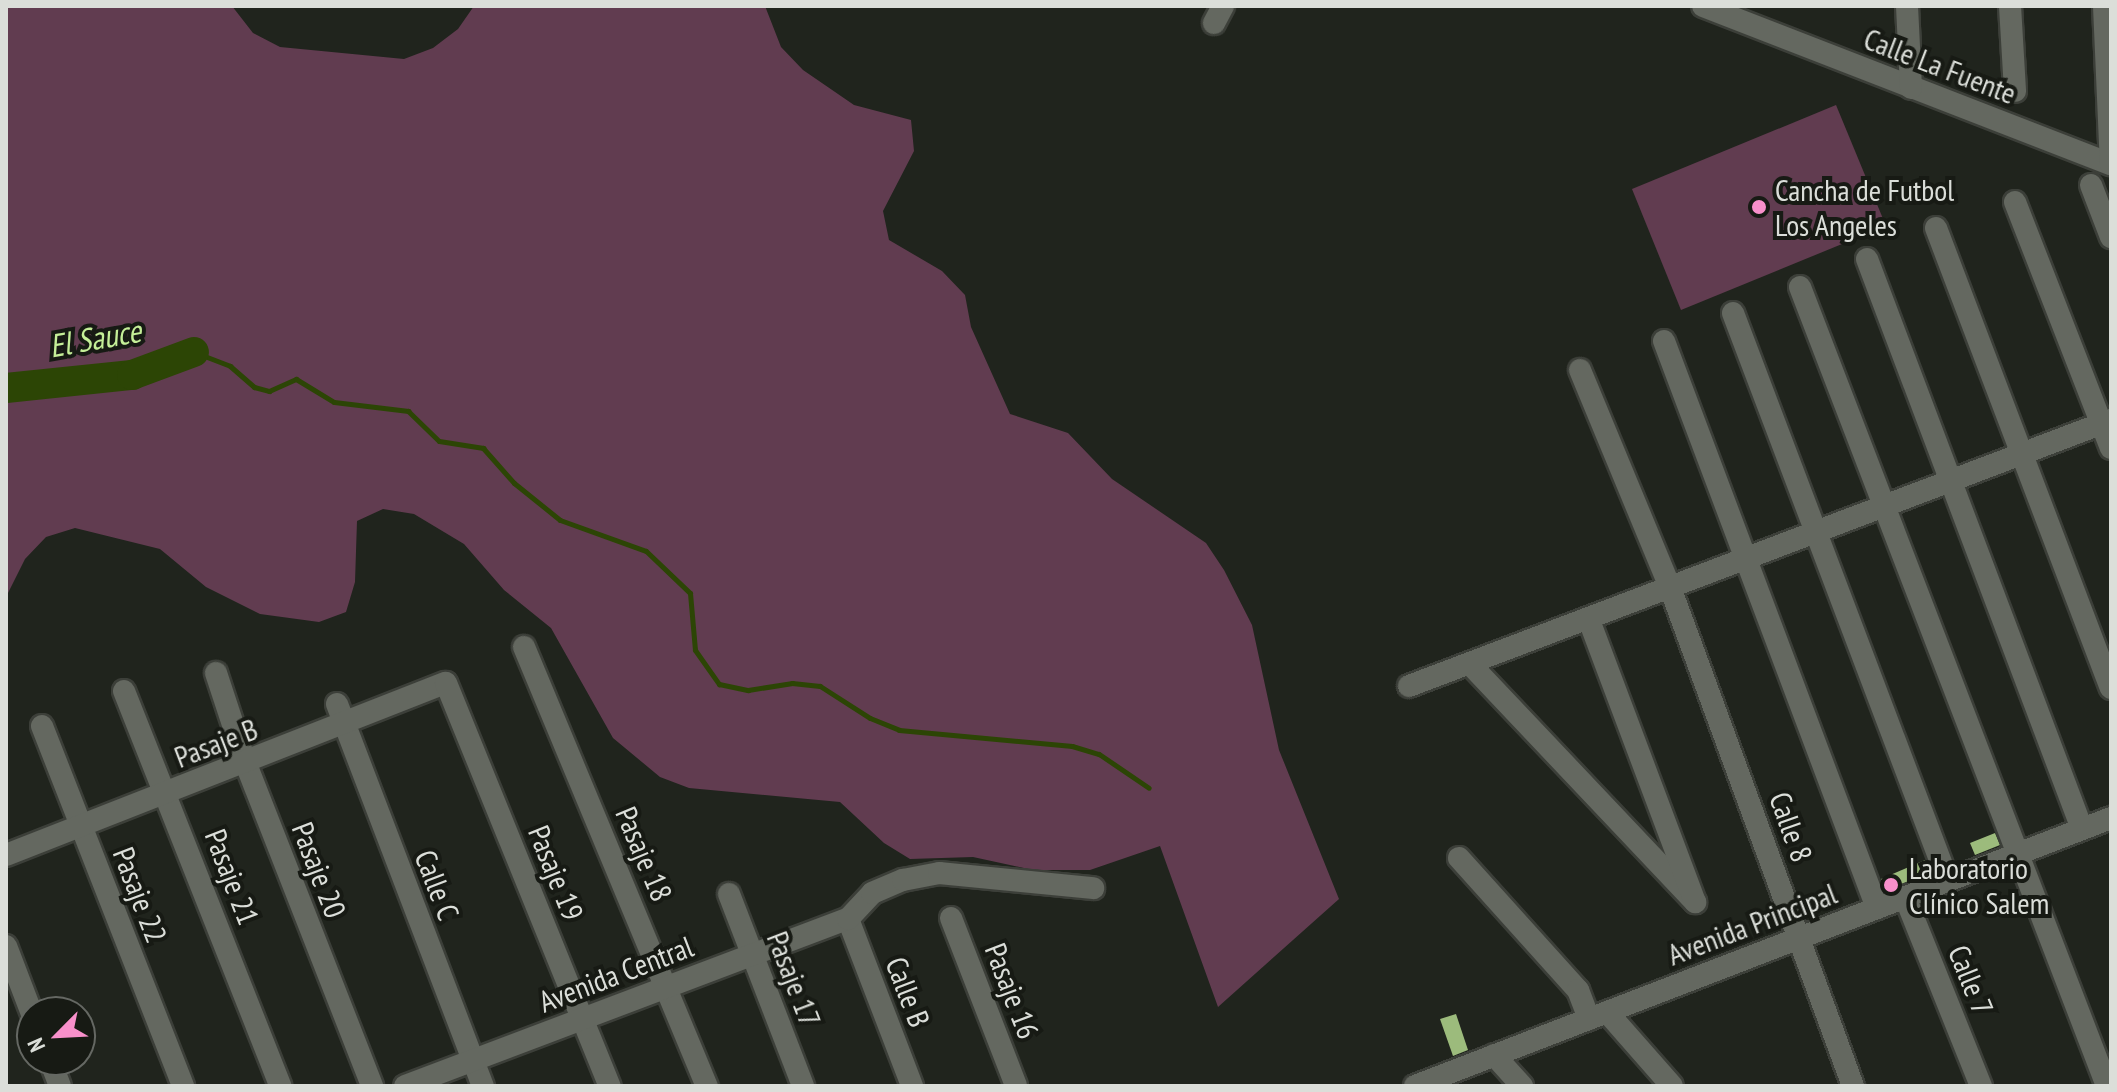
<!DOCTYPE html>
<html>
<head>
<meta charset="utf-8">
<style>
	body { margin:0 }
	#map { position:relative; width:2117px; height:1092px; overflow:hidden; background:#20241d; font-family:"PT Sans Narrow",sans-serif }
	div>[style] { position:absolute }
	[style*='--x'] { left:calc(var(--x)*1px); top:calc(var(--y)*1px); width:calc(var(--w)*1px); rotate:calc(var(--a)*1deg) }
	.green>* { inset:0; background:#613c50 }
	.stream>* { height:5px; margin:-2.5px; padding:0 2.5px; transform-origin:2.5px; border-radius:2.5px; background:#2c4505 }
	.river>* { height:30px; margin:-15px; padding:0 15px; transform-origin:15px; border-radius:15px; background:#2c4505 }
	.building>* { inset:0; background:#9cbb7c }
	.roads { filter:drop-shadow(2px 0 #3c3f39) drop-shadow(-2px 0 #3c3f39) drop-shadow(0 2px #3c3f39) drop-shadow(0 -2px #3c3f39) }
	.minor>* { height:22px; margin:-11px; padding:0 11px; transform-origin:11px; border-radius:11px; background:#646860 }
	.dots>* { width:22px; height:22px; translate:-50% -50%; box-sizing:border-box; border:4px solid #171a14; border-radius:50% }
	span { translate:-50% -50%; white-space:nowrap; text-align:center; line-height:1.15; -webkit-text-stroke:8px #171a14; paint-order:stroke }
	.street-label { font-size:30px; color:#dbded9 }
	.poi-label { font-size:30px; color:#dbded9 }
	.left { translate:0 -50%; text-align:left }
	.water-label { font-size:32px; color:#c5ef98; font-style:italic }
	.frame { position:absolute; inset:0; border:8px solid #dbded9; pointer-events:none }
	.north { position:absolute; left:16px; top:996px; width:80px; height:80px; box-sizing:border-box; background:#171a14; border:2px solid #656863; border-radius:50%; rotate:246deg; font-size:22px; font-weight:700; line-height:32px; text-align:center; color:#dbded9 }
	.north::after { content:''; display:block; margin:auto; width:28px; height:36px; background:#f890cb; clip-path:polygon(50% 0,100% 100%,50% 72%,0 100%) }
</style>
</head>
<body>
<div id="map">
	<div class="green">
		<i style="clip-path:polygon(6px 6px,232px 6px,253px 33px,280px 47px,404px 59px,433px 48px,458px 29px,474px 6px,765px 6px,781px 47px,803px 70px,854px 105px,911px 120px,914px 151px,883px 211px,889px 240px,942px 271px,965px 295px,971px 327px,1010px 414px,1068px 433px,1112px 479px,1206px 543px,1224px 570px,1252px 625px,1279px 750px,1339px 899px,1218px 1007px,1160px 846px,1090px 870px,1033px 870px,973px 857px,910px 859px,884px 843px,840px 802px,689px 788px,660px 777px,613px 738px,551px 628px,504px 590px,464px 544px,414px 514px,383px 509px,357px 521px,355px 582px,346px 612px,319px 622px,260px 614px,206px 587px,160px 549px,75px 528px,46px 537px,25px 559px,6px 597px)"></i>
		<i style="clip-path:polygon(1836px 105px,1886px 226px,1681px 310px,1632px 189px)"></i>
	</div>
	<div class="stream">
		<i style="--x:194;--y:352;--w:39;--a:21"></i>
		<i style="--x:230;--y:366;--w:32;--a:41"></i>
		<i style="--x:254;--y:387;--w:16;--a:15"></i>
		<i style="--x:269;--y:391;--w:30;--a:-24"></i>
		<i style="--x:296;--y:379;--w:44;--a:31.2"></i>
		<i style="--x:334;--y:402;--w:75;--a:6.9"></i>
		<i style="--x:408;--y:411;--w:43;--a:44.1"></i>
		<i style="--x:439;--y:441;--w:45;--a:9"></i>
		<i style="--x:483;--y:448;--w:47;--a:48.5"></i>
		<i style="--x:514;--y:483;--w:59;--a:38.8"></i>
		<i style="--x:560;--y:520;--w:91;--a:19.8"></i>
		<i style="--x:646;--y:551;--w:61;--a:43.7"></i>
		<i style="--x:690;--y:593;--w:57;--a:85"></i>
		<i style="--x:695;--y:650;--w:42;--a:54.8"></i>
		<i style="--x:719;--y:684;--w:30;--a:12"></i>
		<i style="--x:748;--y:690;--w:45;--a:-9"></i>
		<i style="--x:792;--y:683;--w:28;--a:6"></i>
		<i style="--x:820;--y:686;--w:59;--a:32.6"></i>
		<i style="--x:870;--y:718;--w:31;--a:22"></i>
		<i style="--x:899;--y:730;--w:174;--a:5.3"></i>
		<i style="--x:1072;--y:746;--w:28;--a:17"></i>
		<i style="--x:1099;--y:754;--w:60;--a:34.2"></i>
	</div>
	<div class="river">
		<i style="--x:6;--y:388;--w:127;--a:-5.9"></i>
		<i style="--x:132;--y:375;--w:66;--a:-20.4"></i>
	</div>
	<div class="building">
		<i style="clip-path:polygon(1995px 833px,2000px 845px,1975px 855px,1970px 843px)"></i>
		<i style="clip-path:polygon(1925px 860px,1930px 873px,1885px 890px,1881px 879px)"></i>
		<i style="clip-path:polygon(1456px 1014px,1468px 1050px,1453px 1056px,1440px 1019px)"></i>
	</div>
	<div class="roads">
		<div class="minor">
			<i style="--x:1703;--y:6;--w:438;--a:21.2"></i>
			<i style="--x:1907;--y:6;--w:82;--a:87.2"></i>
			<i style="--x:2010;--y:6;--w:85;--a:86.6"></i>
			<i style="--x:2104;--y:6;--w:158;--a:87.5"></i>
			<i style="--x:1214;--y:23;--w:19;--a:-62"></i>
			<i style="--x:2091;--y:185;--w:56;--a:69"></i>
			<i style="--x:2015;--y:202;--w:264;--a:68.7"></i>
			<i style="--x:1936;--y:228;--w:492;--a:69.2"></i>
			<i style="--x:1867;--y:259;--w:609;--a:69.33"></i>
			<i style="--x:1800;--y:287;--w:856;--a:68.98"></i>
			<i style="--x:1733;--y:313;--w:607;--a:69.27"></i>
			<i style="--x:1664;--y:341;--w:606;--a:69.41"></i>
			<i style="--x:1580;--y:370;--w:238;--a:67.5"></i>
			<i style="--x:1671;--y:590;--w:528;--a:69.85"></i>
			<i style="--x:524;--y:647;--w:476;--a:67.4"></i>
			<i style="--x:1470;--y:664;--w:328;--a:46.6"></i>
			<i style="--x:1695;--y:902;--w:301;--a:-110.6"></i>
			<i style="--x:216;--y:673;--w:96;--a:71.8"></i>
			<i style="--x:246;--y:764;--w:346;--a:68.6"></i>
			<i style="--x:1409;--y:686;--w:751;--a:-20.75"></i>
			<i style="--x:124;--y:691;--w:425;--a:68.4"></i>
			<i style="--x:337;--y:704;--w:409;--a:69.1"></i>
			<i style="--x:42;--y:726;--w:387;--a:68.6"></i>
			<i style="--x:6;--y:855;--w:472;--a:-21.4"></i>
			<i style="--x:446;--y:683;--w:435;--a:67.9"></i>
			<i style="--x:1459;--y:858;--w:178;--a:48"></i>
			<i style="--x:1578;--y:990;--w:31;--a:69"></i>
			<i style="--x:729;--y:894;--w:206;--a:68.9"></i>
			<i style="--x:1905;--y:897;--w:204;--a:68.1"></i>
			<i style="--x:951;--y:918;--w:180;--a:68.8"></i>
			<i style="--x:848;--y:919;--w:179;--a:69"></i>
			<i style="--x:6;--y:946;--w:73;--a:69.1"></i>
			<i style="--x:1607;--y:1012;--w:98;--a:48.7"></i>
			<i style="--x:1494;--y:1055;--w:42;--a:47.9"></i>
			<i style="--x:50;--y:1060;--w:28;--a:69"></i>
			<i style="--x:405;--y:1086;--w:473;--a:-20.7"></i>
			<i style="--x:848;--y:919;--w:35;--a:-47"></i>
			<i style="--x:872;--y:893;--w:34;--a:-23"></i>
			<i style="--x:903;--y:880;--w:37;--a:-11"></i>
			<i style="--x:939;--y:873;--w:155;--a:5.6"></i>
			<i style="--x:1415;--y:1086;--w:746;--a:-21.06"></i>
		</div>
	</div>
	<div class="dots">
		<i style="left:1759px;top:207px;background:#f890cb"></i>
		<i style="left:1891px;top:885px;background:#f890cb"></i>
	</div>
	<div class="street-label">
		<span style="left:1940px;top:66px;rotate:21deg">Calle La Fuente</span>
		<span style="left:216px;top:743px;rotate:-21deg">Pasaje B</span>
		<span style="left:1791px;top:827px;rotate:70deg">Calle 8</span>
		<span style="left:644px;top:854px;rotate:67deg">Pasaje 18</span>
		<span style="left:319px;top:870px;rotate:69deg">Pasaje 20</span>
		<span style="left:556px;top:873px;rotate:68deg">Pasaje 19</span>
		<span style="left:232px;top:877px;rotate:69deg">Pasaje 21</span>
		<span style="left:437px;top:885px;rotate:69deg">Calle C</span>
		<span style="left:140px;top:895px;rotate:69deg">Pasaje 22</span>
		<span style="left:1752px;top:924px;rotate:-21deg">Avenida Principal</span>
		<span style="left:616px;top:974px;rotate:-21deg">Avenida Central</span>
		<span style="left:794px;top:979px;rotate:69deg">Pasaje 17</span>
		<span style="left:1971px;top:980px;rotate:68deg">Calle 7</span>
		<span style="left:1012px;top:991px;rotate:69deg">Pasaje 16</span>
		<span style="left:908px;top:992px;rotate:69deg">Calle B</span>
	</div>
	<div class="poi-label">
		<span class="left" style="left:1775px;top:207px">Cancha de Futbol<br>Los Angeles</span>
		<span class="left" style="left:1909px;top:885px">Laboratorio<br>Clínico Salem</span>
	</div>
	<div class="water-label">
		<span style="left:95px;top:338px;rotate:-10deg">El Sauce</span>
	</div>
	<div class="frame"></div>
	<div class="north">N</div>
</div>
</body>
</html>
